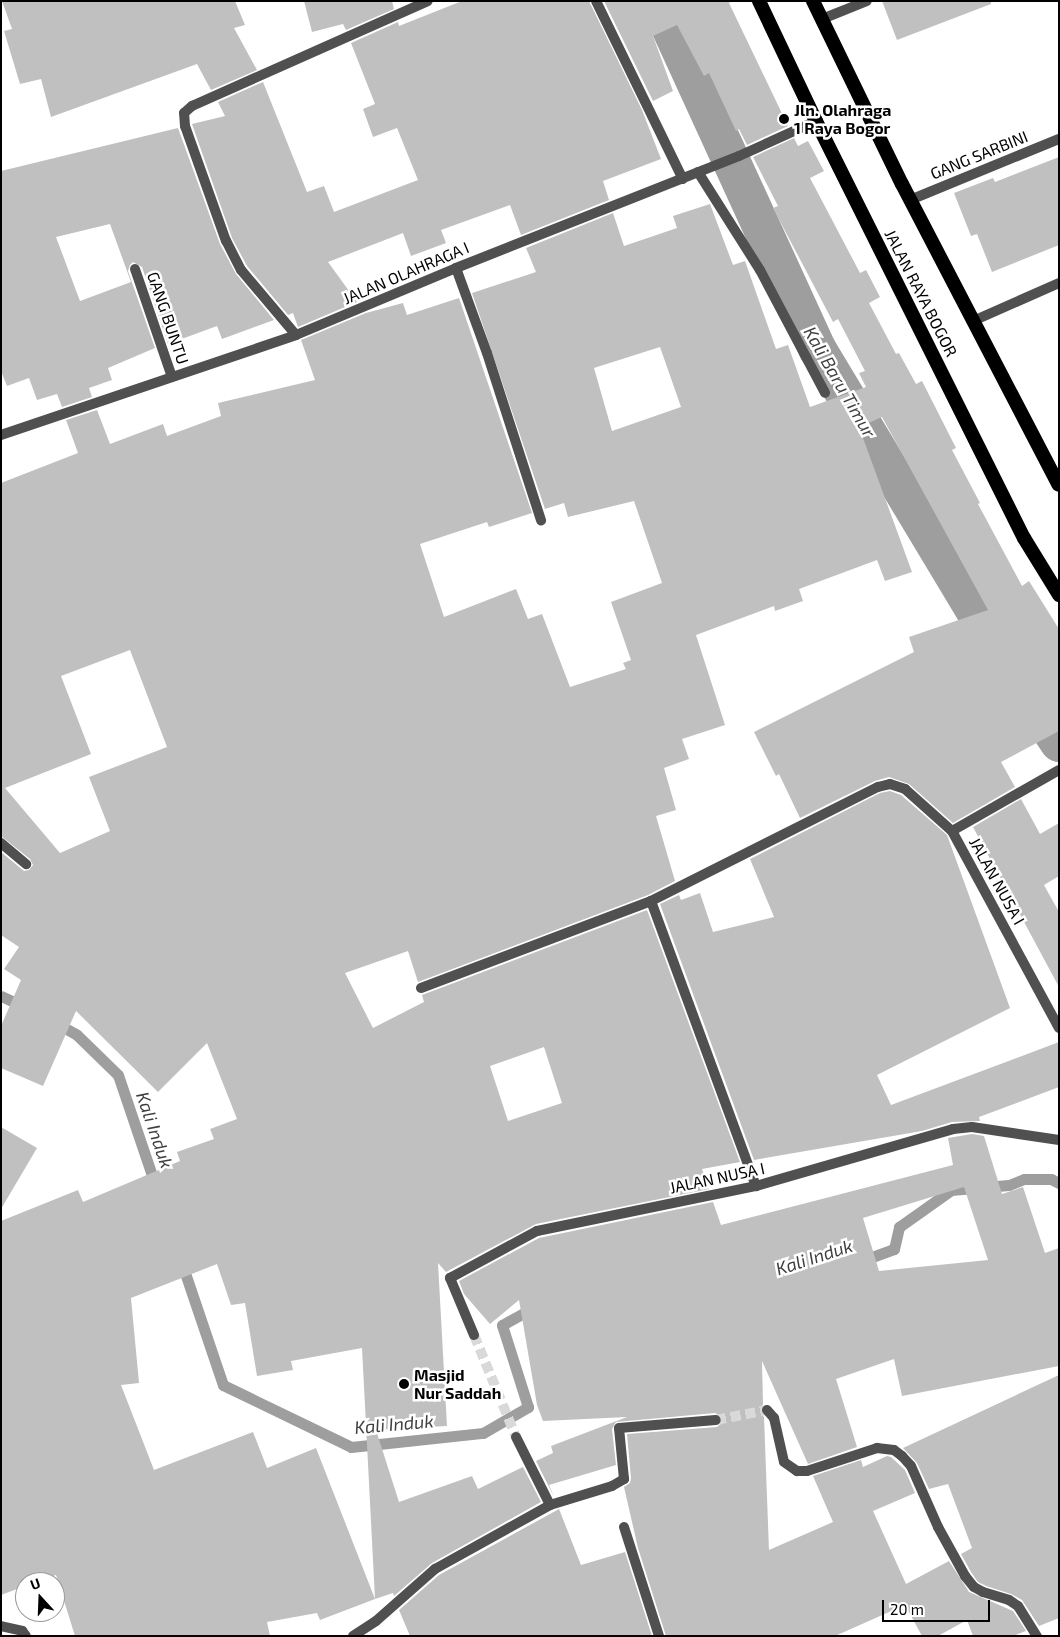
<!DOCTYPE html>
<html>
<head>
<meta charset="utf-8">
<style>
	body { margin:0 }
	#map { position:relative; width:1060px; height:1637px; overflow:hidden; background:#fff; font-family:"Exo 2",sans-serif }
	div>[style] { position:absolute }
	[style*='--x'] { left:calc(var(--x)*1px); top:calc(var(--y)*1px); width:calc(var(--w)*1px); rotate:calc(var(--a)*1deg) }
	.stream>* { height:11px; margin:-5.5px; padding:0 5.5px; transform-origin:5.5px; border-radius:5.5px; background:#9e9e9e }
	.canal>* { height:38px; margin:-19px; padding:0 19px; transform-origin:19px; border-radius:19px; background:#9e9e9e }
	.building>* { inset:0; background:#c0c0c0 }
	.minor-tunnel>* { height:10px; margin-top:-5px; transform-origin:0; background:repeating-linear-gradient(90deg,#d9d9d9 0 10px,transparent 0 15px) }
	.minor>* { height:10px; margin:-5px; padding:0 5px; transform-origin:5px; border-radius:5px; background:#505050 }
	.trunk>* { height:14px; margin:-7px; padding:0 7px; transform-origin:7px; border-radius:7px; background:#000 }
	.dots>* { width:14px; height:14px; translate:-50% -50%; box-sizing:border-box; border:2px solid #fff; border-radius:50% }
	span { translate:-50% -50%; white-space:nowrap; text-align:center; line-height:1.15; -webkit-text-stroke:5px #fff; paint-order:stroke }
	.poi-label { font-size:16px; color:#000; font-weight:700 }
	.left { translate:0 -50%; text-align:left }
	.street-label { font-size:16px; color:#000 }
	.water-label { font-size:18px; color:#3f3f3f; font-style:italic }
	.frame { position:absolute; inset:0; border:2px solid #000; pointer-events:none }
	.north { position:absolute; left:15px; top:1572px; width:50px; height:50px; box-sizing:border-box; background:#fff; border:1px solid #999; border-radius:50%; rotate:340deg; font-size:14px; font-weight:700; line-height:20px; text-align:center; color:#000 }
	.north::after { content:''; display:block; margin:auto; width:18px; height:22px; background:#000; clip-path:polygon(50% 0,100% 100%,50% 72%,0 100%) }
	.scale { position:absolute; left:882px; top:1600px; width:108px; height:22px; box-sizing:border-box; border:2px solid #000; border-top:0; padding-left:6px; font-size:15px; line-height:18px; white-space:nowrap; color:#000; -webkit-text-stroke:4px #fff; paint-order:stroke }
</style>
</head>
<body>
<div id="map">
	<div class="stream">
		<i style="--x:1;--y:996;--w:26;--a:25"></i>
		<i style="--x:54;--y:1022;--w:26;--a:29"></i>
		<i style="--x:77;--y:1035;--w:57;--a:44.3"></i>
		<i style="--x:118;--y:1075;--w:118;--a:71.3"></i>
		<i style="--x:181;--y:1261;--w:131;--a:71.3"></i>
		<i style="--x:223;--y:1385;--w:142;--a:25.8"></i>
		<i style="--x:351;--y:1447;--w:133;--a:-6.1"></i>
		<i style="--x:483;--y:1433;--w:52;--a:-30"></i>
		<i style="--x:528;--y:1407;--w:86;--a:-107.6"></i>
		<i style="--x:502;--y:1325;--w:35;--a:-29"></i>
		<i style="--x:861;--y:1261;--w:35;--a:-20"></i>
		<i style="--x:894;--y:1249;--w:23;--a:-77"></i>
		<i style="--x:899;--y:1227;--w:64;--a:-35.4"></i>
		<i style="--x:951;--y:1190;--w:58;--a:-4.9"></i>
		<i style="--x:1009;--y:1185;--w:16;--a:-22"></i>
		<i style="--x:1024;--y:1179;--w:27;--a:0"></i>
		<i style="--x:1051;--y:1179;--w:9;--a:27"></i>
	</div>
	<div class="canal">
		<i style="--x:658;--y:1;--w:384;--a:65.4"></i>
		<i style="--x:818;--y:350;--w:378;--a:59"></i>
		<i style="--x:1013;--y:674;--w:83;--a:56.3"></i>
	</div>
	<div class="building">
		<i style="clip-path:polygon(2px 1px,235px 1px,245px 25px,234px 28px,257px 70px,211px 90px,197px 64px,51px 117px,41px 79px,20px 84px,4px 31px,12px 29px)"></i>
		<i style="clip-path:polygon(304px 1px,392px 1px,394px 9px,346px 30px,343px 24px,312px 32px)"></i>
		<i style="clip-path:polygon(462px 1px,589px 1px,642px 110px,661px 159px,603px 181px,609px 200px,521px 235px,510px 205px,441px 230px,446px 243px,411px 256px,403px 233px,328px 262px,357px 302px,298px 327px,293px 313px,288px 315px,247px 266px,232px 238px,192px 124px,225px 116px,218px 102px,263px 82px,307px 192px,324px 186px,334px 212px,418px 180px,397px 128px,373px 137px,363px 109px,375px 104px,351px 43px,398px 22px,399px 26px)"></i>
		<i style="clip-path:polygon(604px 1px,732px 1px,729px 3px,788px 126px,747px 145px,739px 129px,736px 131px,709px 73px,704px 76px,677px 25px,653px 36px,673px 91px,653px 101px)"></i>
		<i style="clip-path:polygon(882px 1px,991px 1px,991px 4px,897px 40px)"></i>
		<i style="clip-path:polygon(evenodd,178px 128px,220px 244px,236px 274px,274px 320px,222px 339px,217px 326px,168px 344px,142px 267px,133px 262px,130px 265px,128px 271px,155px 348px,108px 368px,112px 380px,89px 388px,92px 397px,62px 407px,57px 394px,37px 400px,29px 378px,7px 386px,1px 371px,1px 171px,178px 128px,110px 224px,131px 282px,80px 301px,56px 237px,110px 224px)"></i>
		<i style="clip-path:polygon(evenodd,794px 138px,798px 146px,808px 141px,824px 171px,810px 178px,860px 273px,866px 270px,880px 297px,869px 303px,896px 354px,899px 353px,916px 384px,922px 381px,956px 448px,952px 450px,980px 503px,978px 504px,1022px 586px,1029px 581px,1059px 629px,1059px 731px,1001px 762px,1015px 787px,953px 823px,909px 784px,889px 777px,875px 781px,800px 818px,779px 774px,776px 776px,754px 732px,914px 652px,909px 637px,988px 610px,882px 417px,859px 427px,912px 572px,885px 581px,877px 560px,799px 589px,803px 601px,775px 611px,774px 606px,696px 635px,725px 725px,682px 739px,689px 759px,664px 768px,676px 810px,656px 816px,675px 881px,648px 895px,418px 982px,408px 951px,345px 973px,373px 1028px,424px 1002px,422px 995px,647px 910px,740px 1162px,702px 1169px,709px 1189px,536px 1224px,446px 1272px,438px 1263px,447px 1426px,376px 1430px,399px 1502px,472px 1476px,478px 1489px,523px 1467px,541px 1502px,432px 1563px,394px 1596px,393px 1593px,375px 1599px,362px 1348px,291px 1361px,293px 1370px,257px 1376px,245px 1303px,231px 1305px,217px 1264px,131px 1298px,139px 1383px,121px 1385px,154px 1470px,253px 1432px,267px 1468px,316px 1448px,375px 1599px,320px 1620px,317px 1613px,267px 1622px,270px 1636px,75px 1636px,56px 1575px,36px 1582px,25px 1582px,25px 1586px,1px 1595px,1px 1221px,78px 1190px,83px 1202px,180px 1161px,177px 1152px,214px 1139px,210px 1129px,237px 1119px,207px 1043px,158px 1092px,76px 1011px,43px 1086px,1px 1068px,1px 1026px,21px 980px,4px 969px,19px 947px,1px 935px,1px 852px,24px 871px,29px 870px,33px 865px,30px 859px,1px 836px,1px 483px,78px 453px,66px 420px,97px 410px,110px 444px,163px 424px,167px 436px,221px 416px,218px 403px,315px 380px,301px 340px,366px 313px,403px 303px,407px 315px,459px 298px,532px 513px,489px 527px,487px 522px,420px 544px,444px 617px,516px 589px,528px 619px,542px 614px,570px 687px,626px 669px,623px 663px,631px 660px,611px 602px,662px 583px,634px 501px,568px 517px,564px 503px,545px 509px,472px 293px,536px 272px,526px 248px,613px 213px,624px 246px,677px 228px,673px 216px,710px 204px,733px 265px,745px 261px,776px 349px,788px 345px,810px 407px,866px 387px,859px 373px,865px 371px,838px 319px,833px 322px,773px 208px,778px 206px,753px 157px,794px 138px,660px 347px,681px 407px,612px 431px,594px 368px,660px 347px,794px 138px,130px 650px,167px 747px,89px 777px,110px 831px,60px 853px,5px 788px,91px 754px,61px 676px,130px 650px,794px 138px,544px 1047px,562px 1103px,508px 1121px,490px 1066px,544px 1047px)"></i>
		<i style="clip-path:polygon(1059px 157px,1059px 245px,992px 272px,977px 234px,971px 236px,954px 193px,993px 178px,995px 182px)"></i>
		<i style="clip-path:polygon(890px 791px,901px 795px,947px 835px,1010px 1008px,877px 1075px,891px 1105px,1059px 1042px,1059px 1087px,979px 1117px,980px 1121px,952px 1122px,922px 1131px,754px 1160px,660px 904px,679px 895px,681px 900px,700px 893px,713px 932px,774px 917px,750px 859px,880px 793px)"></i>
		<i style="clip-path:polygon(1021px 799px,1040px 834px,1059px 823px,1059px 876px,1044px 885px,1059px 912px,1059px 987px,973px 827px)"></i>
		<i style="clip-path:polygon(1px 1127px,37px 1148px,1px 1209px)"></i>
		<i style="clip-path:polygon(evenodd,972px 1134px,984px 1136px,1002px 1194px,1023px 1187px,1045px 1253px,1059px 1248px,1059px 1366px,902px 1396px,894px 1359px,836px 1379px,857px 1447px,808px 1464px,762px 1361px,763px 1404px,760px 1411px,764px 1417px,769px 1550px,833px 1522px,813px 1476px,861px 1460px,863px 1467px,887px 1456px,891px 1457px,905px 1470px,915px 1493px,873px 1511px,906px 1584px,949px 1561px,969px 1592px,1013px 1611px,1026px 1631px,1013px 1636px,973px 1636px,967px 1620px,938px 1636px,922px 1636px,905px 1605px,835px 1636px,666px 1636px,638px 1548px,624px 1487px,630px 1483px,631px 1478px,627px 1434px,717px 1427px,722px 1423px,722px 1417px,715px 1413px,616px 1422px,612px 1429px,616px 1465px,549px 1485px,554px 1497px,536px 1461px,553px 1453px,551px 1446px,627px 1417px,543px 1421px,537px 1405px,519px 1300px,490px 1324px,464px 1294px,459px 1281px,539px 1238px,713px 1202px,721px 1225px,953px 1165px,948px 1138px,972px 1134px,964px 1187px,988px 1260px,879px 1271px,863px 1218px,964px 1187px)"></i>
		<i style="clip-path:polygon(1059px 1375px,1059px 1618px,1039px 1626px,1022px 1600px,1011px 1594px,986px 1586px,978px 1582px,971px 1572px,961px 1554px,972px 1548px,948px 1484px,929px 1489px,917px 1463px,903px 1448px)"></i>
		<i style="clip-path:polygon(559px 1509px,581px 1565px,625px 1552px,652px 1636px,410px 1636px,399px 1610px,439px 1575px)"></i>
	</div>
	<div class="minor-tunnel">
		<i style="--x:474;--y:1335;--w:110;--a:67.6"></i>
		<i style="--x:716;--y:1420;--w:52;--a:-11.1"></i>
	</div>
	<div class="minor">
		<i style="--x:596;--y:1;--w:198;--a:64"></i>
		<i style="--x:822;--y:19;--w:48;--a:-21.8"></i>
		<i style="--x:698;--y:172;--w:116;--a:57.7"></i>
		<i style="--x:760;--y:270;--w:139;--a:62.1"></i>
		<i style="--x:910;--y:200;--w:161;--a:-22.3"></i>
		<i style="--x:456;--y:268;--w:90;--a:70"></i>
		<i style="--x:487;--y:353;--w:176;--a:72.1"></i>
		<i style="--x:135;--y:269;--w:114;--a:71.1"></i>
		<i style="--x:973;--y:321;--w:94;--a:-23.8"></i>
		<i style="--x:296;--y:335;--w:85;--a:-130.2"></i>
		<i style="--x:241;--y:270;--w:33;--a:-117"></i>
		<i style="--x:226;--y:241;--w:122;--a:-109.6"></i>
		<i style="--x:185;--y:126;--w:13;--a:-94"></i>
		<i style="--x:184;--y:113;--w:11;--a:-41"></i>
		<i style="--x:192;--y:106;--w:258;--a:-24"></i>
		<i style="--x:1;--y:435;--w:311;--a:-18.7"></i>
		<i style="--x:296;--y:335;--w:173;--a:-22.7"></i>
		<i style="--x:456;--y:268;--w:304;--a:-21.6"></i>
		<i style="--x:739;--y:156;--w:85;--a:-24.4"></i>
		<i style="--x:952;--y:831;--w:123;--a:-29.7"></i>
		<i style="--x:1;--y:843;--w:33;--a:40"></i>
		<i style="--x:651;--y:901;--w:304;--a:69.8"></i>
		<i style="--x:421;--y:988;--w:246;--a:-20.7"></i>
		<i style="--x:651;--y:901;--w:254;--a:-26.7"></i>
		<i style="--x:878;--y:787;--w:12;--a:-14"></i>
		<i style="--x:890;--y:784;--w:16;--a:18"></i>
		<i style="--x:905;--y:789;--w:63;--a:41.8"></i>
		<i style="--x:952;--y:831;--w:224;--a:61.5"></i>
		<i style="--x:474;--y:1335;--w:62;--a:-112.8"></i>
		<i style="--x:450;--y:1278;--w:99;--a:-28.4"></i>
		<i style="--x:537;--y:1231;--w:224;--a:-11.6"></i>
		<i style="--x:756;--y:1186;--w:205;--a:-16.1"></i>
		<i style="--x:953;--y:1129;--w:19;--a:-6"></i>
		<i style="--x:972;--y:1127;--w:88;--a:8.5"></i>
		<i style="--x:767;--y:1410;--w:11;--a:49"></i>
		<i style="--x:774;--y:1418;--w:45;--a:77.2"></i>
		<i style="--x:784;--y:1462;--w:16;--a:35"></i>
		<i style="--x:797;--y:1471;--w:10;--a:0"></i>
		<i style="--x:807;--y:1471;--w:74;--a:-18.2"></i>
		<i style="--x:877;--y:1448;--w:17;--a:7"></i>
		<i style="--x:894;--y:1450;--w:10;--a:37"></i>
		<i style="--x:902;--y:1456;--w:13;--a:48"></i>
		<i style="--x:911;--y:1466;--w:67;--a:66.1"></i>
		<i style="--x:938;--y:1527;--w:56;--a:61.1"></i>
		<i style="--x:965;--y:1576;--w:14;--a:51"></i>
		<i style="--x:974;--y:1587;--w:10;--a:29"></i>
		<i style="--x:983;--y:1592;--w:27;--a:17"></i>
		<i style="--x:1009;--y:1600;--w:11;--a:34"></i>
		<i style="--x:1018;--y:1606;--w:36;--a:58"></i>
		<i style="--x:516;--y:1437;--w:76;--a:63.4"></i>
		<i style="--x:624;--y:1527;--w:114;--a:72.2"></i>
		<i style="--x:1;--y:1626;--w:22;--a:13"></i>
		<i style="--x:22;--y:1631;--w:6;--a:51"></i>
		<i style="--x:353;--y:1636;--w:27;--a:-33"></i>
		<i style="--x:376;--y:1621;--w:79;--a:-41.4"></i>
		<i style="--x:435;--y:1569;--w:132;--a:-29.1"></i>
		<i style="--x:550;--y:1505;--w:65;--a:-17"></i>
		<i style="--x:612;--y:1486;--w:14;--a:-30"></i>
		<i style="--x:624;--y:1479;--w:51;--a:-95.6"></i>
		<i style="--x:619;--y:1428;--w:97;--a:-4.7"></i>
	</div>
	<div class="trunk">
		<i style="--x:759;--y:1;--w:133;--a:64.6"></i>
		<i style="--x:816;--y:121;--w:466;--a:63.5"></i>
		<i style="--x:1024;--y:538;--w:67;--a:58.4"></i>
		<i style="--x:813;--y:1;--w:203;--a:64.1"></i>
		<i style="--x:902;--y:184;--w:339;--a:62.5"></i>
	</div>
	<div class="dots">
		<i style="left:784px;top:119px;background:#000"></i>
		<i style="left:404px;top:1384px;background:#000"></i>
	</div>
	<div class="poi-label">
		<span class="left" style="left:794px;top:119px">Jln. Olahraga<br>1 Raya Bogor</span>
		<span class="left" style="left:414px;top:1384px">Masjid<br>Nur Saddah</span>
	</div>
	<div class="street-label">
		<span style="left:979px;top:155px;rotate:-22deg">GANG SARBINI</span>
		<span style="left:406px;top:273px;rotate:-23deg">JALAN OLAHRAGA I</span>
		<span style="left:921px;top:293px;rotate:63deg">JALAN RAYA BOGOR</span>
		<span style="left:168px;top:318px;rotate:71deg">GANG BUNTU</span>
		<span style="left:997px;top:881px;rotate:61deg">JALAN NUSA I</span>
		<span style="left:717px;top:1178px;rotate:-12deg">JALAN NUSA I</span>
	</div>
	<div class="water-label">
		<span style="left:840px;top:382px;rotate:60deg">Kali Baru Timur</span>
		<span style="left:155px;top:1130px;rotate:71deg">Kali Induk</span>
		<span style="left:814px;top:1257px;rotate:-18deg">Kali Induk</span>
		<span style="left:394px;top:1424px;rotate:-5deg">Kali Induk</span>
	</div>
	<div class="frame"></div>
	<div class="north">U</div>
	<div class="scale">20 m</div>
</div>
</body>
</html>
